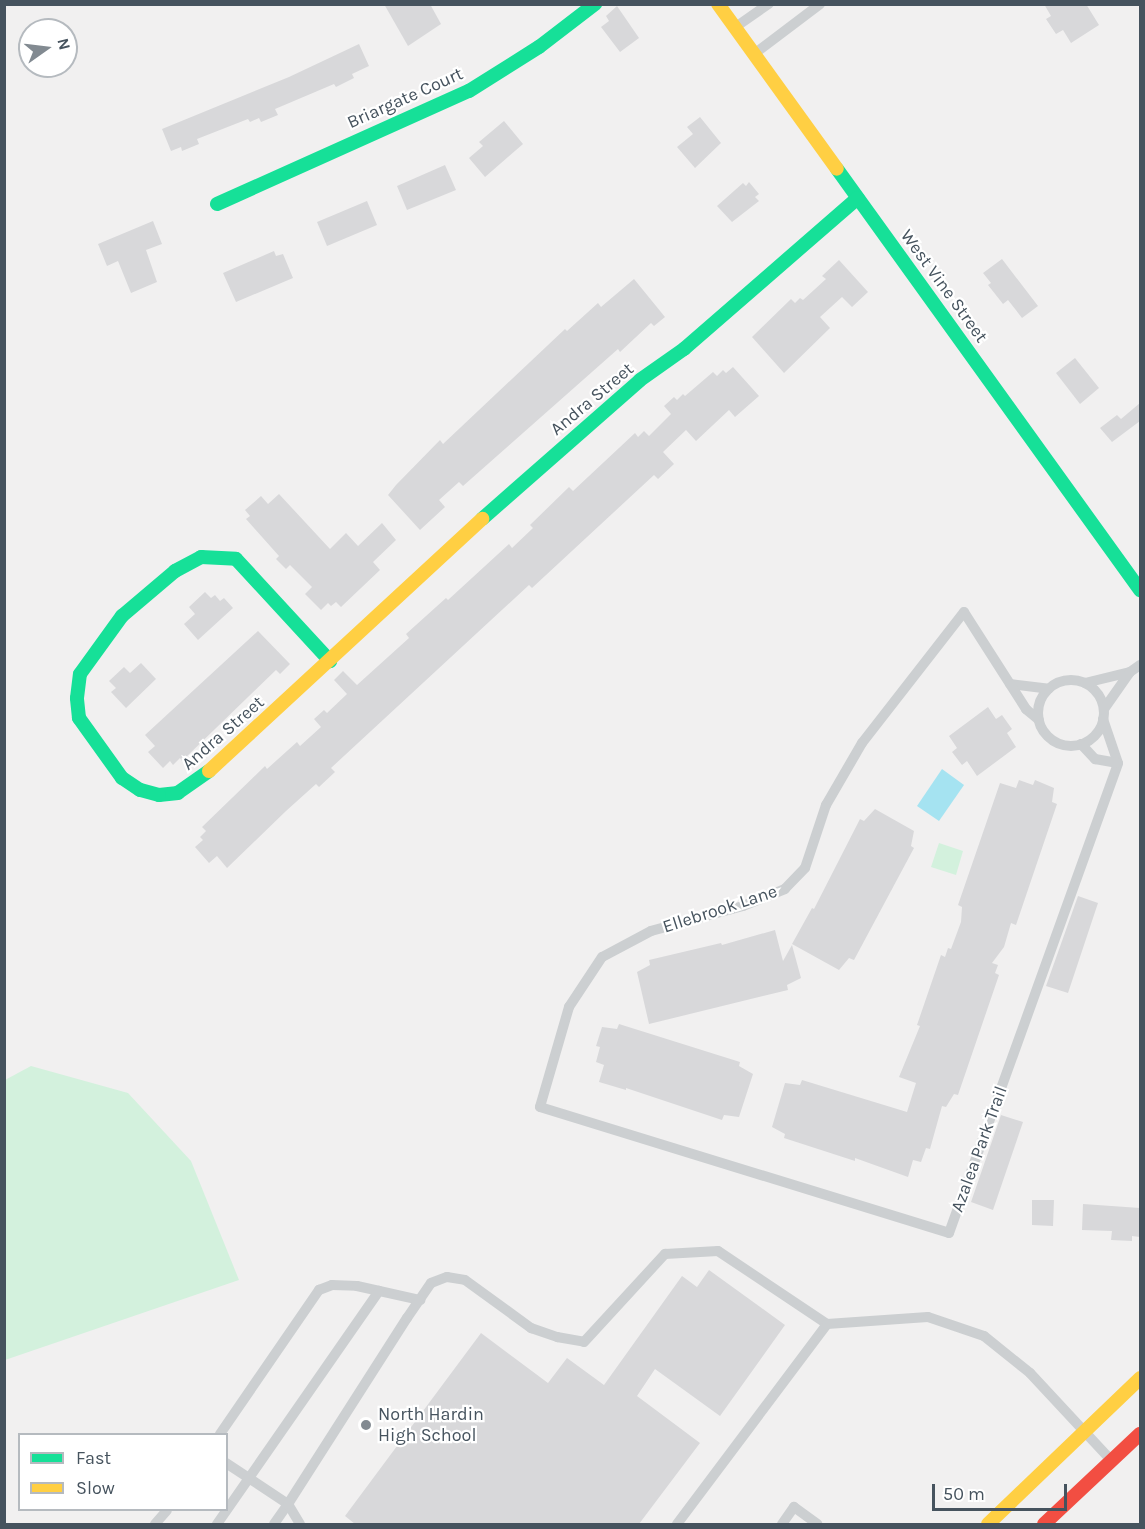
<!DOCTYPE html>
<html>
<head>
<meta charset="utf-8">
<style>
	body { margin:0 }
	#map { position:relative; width:1145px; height:1529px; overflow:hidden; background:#f1f0f0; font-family:Karla,sans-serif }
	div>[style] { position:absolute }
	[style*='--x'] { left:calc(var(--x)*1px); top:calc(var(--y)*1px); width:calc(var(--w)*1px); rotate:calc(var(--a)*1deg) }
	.green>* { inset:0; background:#d3f1dd }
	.water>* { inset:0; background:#a5e3f1 }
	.building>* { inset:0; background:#d8d8da }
	.lane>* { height:10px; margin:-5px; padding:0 5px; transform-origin:5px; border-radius:5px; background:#cccfd1 }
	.lane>.ring { margin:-5px; padding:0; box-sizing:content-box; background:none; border:10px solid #cccfd1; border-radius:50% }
	.fast>* { height:14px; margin:-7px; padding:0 7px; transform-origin:7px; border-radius:7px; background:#16e098 }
	.slow>* { height:14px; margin:-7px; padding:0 7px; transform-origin:7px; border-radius:7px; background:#ffcf43 }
	.jam>* { height:14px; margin:-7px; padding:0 7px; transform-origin:7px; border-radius:7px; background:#f24e42 }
	.dots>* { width:16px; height:16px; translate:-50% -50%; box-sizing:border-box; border:3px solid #fff; border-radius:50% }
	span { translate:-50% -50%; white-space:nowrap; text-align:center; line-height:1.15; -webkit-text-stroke:4.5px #fff; paint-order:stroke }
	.street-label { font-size:18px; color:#46535e }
	.poi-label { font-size:18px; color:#46535e }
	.left { translate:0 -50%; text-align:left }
	.frame { position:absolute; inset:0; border:6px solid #46535e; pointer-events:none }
	.legend { position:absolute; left:18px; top:1433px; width:210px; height:78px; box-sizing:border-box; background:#fff; border:2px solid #b5babf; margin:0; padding:8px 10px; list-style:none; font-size:18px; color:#46535e }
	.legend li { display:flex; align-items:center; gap:12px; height:30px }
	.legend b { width:30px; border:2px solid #b5babf }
	.north { position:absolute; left:18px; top:18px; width:60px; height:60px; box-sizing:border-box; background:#fff; border:2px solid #b5babf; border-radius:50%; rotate:76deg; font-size:16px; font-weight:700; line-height:24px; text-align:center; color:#46535e }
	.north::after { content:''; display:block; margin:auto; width:21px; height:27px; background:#828a91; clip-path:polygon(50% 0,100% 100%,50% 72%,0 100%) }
	.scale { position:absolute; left:932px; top:1484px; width:135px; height:27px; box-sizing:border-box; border:3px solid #46535e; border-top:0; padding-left:8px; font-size:18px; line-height:21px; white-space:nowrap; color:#46535e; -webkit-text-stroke:4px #fff; paint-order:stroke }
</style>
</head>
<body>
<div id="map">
	<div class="green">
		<i style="clip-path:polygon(939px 843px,963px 851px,956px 875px,931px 867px)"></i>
		<i style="clip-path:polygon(31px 1066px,128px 1093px,191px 1161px,239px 1280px,5px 1360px,5px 1080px)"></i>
	</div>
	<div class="water">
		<i style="clip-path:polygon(942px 769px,964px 785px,939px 821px,917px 806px)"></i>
	</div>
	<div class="building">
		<i style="clip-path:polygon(384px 4px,430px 4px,441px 24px,408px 46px)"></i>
		<i style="clip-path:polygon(1044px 4px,1086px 4px,1099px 25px,1071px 43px,1063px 30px,1056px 34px,1046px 19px,1051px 16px)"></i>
		<i style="clip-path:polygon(617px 6px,639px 38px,620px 52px,601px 27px,609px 21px,606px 16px)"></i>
		<i style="clip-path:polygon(359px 44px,369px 66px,352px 74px,354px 78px,336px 87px,334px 84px,275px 109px,278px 115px,261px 122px,259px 118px,250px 122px,248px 119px,197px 139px,199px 144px,182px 151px,181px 147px,171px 151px,162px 129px,289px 77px)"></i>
		<i style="clip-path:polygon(700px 117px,721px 143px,695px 168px,677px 147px,693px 134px,687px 127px)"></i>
		<i style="clip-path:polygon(504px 121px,523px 144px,485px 177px,469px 158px,483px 146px,479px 142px)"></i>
		<i style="clip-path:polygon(445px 165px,456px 190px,407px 210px,397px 186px)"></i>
		<i style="clip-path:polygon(749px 182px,759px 194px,755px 197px,759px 201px,732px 222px,717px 206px,743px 183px,746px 186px)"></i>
		<i style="clip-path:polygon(367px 201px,377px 225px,327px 246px,317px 222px)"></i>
		<i style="clip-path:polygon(153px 221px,162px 244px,146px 250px,157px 282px,131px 293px,118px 261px,107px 266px,98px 244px)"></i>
		<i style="clip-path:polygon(274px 251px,276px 256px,283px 254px,293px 278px,236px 302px,223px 273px)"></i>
		<i style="clip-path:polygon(1002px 259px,1038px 306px,1022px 318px,1008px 300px,1003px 304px,988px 285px,991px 283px,983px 273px)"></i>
		<i style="clip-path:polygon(839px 260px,868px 292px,852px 307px,842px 297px,820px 317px,830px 328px,784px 373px,752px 337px,791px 299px,795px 303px,800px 298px,803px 300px,826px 279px,822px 276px)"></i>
		<i style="clip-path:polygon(634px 279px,665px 317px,654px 326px,651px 323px,620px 352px,618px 349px,463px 486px,459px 482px,439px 500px,445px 507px,420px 530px,388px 495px,396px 485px,440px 440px,443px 444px,565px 329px,567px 331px,598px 303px,601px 307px)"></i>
		<i style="clip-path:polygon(1075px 358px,1099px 388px,1080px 404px,1056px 373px)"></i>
		<i style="clip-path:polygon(733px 367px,759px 396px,735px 417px,729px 410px,696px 441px,686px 430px,663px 452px,674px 464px,658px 479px,654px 475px,532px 588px,529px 585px,331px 768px,335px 772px,319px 787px,316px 784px,286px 811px,227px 868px,217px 856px,209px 863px,195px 847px,203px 840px,200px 837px,206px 831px,202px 827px,265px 766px,267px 769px,297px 742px,300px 746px,321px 727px,314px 719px,324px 710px,327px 713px,347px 694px,334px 680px,343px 671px,357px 685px,409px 638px,406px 634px,446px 598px,448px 600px,509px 544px,512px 548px,533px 528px,530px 525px,569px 487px,573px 491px,635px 433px,638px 437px,644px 431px,649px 436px,671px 414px,664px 406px,674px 397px,677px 400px,683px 394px,685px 396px,713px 372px,717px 376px,723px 370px,726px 373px)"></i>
		<i style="clip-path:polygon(1140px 403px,1140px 421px,1112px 442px,1100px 428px,1117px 415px,1121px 419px)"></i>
		<i style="clip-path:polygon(279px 494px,330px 549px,346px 533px,358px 546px,382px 523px,396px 540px,373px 562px,380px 570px,341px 607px,336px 602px,331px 606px,328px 603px,321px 610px,305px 594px,312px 587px,290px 565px,286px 569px,276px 559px,279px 556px,246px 519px,250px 516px,245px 510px,261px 496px,268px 504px)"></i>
		<i style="clip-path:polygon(205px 592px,211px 598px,215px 595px,220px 601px,224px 598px,233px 608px,198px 640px,184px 624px,195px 614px,189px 607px)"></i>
		<i style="clip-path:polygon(258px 631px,290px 664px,280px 674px,276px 670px,182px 761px,180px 758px,173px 765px,170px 761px,163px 768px,148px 752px,155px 746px,145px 735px)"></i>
		<i style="clip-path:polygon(141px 663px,156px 679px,126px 708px,111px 692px,116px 688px,109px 681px,124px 667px,130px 673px)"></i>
		<i style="clip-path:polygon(988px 707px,996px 719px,1002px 715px,1012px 729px,1007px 733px,1016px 747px,977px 776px,967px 761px,962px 765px,952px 752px,957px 748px,949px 736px)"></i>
		<i style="clip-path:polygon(1019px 780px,1033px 785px,1035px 780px,1054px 788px,1052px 802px,1057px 804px,1016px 925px,1011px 923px,1004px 947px,992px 963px,998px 965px,995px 973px,999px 975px,958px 1095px,954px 1094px,946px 1107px,942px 1106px,930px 1149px,926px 1148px,921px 1162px,913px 1160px,908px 1177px,855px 1158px,855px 1161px,784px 1138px,785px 1134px,772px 1127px,785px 1083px,800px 1085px,802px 1080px,907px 1112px,916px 1083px,899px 1077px,920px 1026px,917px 1025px,941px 955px,945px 957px,948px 948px,951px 949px,961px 922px,962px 907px,958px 905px,1000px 783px,1016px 788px)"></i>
		<i style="clip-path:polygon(875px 809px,914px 831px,911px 846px,914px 848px,854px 960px,849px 958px,839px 970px,792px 944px,812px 908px,814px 909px,860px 819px,864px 821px)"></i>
		<i style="clip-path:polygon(1078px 896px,1098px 903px,1068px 993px,1046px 986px)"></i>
		<i style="clip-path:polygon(775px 930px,783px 961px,792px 945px,801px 978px,787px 985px,788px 990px,649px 1024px,637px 972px,650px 965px,649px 960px,721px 943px,722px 945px)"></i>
		<i style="clip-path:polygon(619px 1024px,740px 1062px,739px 1066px,753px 1074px,739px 1117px,724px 1115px,722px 1120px,626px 1088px,626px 1090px,599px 1082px,604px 1065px,596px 1062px,600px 1047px,596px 1046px,602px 1027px,617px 1029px)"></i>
		<i style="clip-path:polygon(1001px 1115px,1023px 1122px,993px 1210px,971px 1202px)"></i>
		<i style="clip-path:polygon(1032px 1200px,1054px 1200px,1053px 1226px,1032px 1225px)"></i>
		<i style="clip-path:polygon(1083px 1204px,1140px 1208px,1140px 1237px,1132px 1236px,1132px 1241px,1111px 1240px,1112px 1231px,1082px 1230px)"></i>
		<i style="clip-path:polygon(709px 1270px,785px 1325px,720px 1416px,655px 1369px,637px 1396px,700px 1443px,639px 1524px,355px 1524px,345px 1516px,481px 1333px,548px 1383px,567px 1358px,604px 1385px,682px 1276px,697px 1287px)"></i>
	</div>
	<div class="lane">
		<i style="--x:737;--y:26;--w:39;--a:-35"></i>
		<i style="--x:754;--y:54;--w:83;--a:-37.1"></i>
		<i class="ring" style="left:1038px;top:680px;width:56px;height:56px"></i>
		<i style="--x:1085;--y:683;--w:46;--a:-13.7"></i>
		<i style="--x:1130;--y:672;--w:12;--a:-35"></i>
		<i style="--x:1010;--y:684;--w:39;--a:7"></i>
		<i style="--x:1104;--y:709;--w:45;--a:-54.9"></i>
		<i style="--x:1103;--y:719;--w:46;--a:71.2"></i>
		<i style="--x:1039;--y:720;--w:17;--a:-140"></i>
		<i style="--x:1026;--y:709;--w:115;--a:-122.6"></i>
		<i style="--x:964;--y:612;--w:166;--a:127.9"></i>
		<i style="--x:862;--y:743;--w:72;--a:120.1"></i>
		<i style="--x:826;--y:805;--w:66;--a:108.4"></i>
		<i style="--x:805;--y:868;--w:29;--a:134"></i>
		<i style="--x:785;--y:889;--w:45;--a:158"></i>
		<i style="--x:743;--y:906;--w:95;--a:164.8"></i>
		<i style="--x:651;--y:931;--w:55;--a:152"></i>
		<i style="--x:602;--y:957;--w:60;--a:123.4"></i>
		<i style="--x:569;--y:1007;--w:104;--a:106.2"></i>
		<i style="--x:540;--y:1107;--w:428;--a:17.1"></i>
		<i style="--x:949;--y:1233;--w:499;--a:-70.2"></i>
		<i style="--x:1081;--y:744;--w:21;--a:47"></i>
		<i style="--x:1095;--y:759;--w:23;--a:10"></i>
		<i style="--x:220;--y:1434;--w:175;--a:-55.5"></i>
		<i style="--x:319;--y:1290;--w:14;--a:-21"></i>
		<i style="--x:332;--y:1285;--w:25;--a:2"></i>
		<i style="--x:357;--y:1286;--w:65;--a:12.5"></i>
		<i style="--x:226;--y:1463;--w:74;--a:33.5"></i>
		<i style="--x:288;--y:1504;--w:24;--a:125"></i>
		<i style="--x:155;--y:1524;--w:18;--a:-49"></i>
		<i style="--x:217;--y:1524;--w:284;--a:-55.2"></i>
		<i style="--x:300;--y:1524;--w:23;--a:-121"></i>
		<i style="--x:288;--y:1504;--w:221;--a:-57.4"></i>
		<i style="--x:407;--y:1318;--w:42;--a:-55.6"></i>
		<i style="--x:431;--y:1283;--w:17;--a:-21"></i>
		<i style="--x:447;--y:1277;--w:18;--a:9"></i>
		<i style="--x:465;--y:1280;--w:82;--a:36"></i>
		<i style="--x:531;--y:1328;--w:28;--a:19"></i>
		<i style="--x:557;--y:1337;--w:27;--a:10"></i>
		<i style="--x:584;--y:1342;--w:120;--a:-47.4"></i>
		<i style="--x:665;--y:1254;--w:53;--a:-3.2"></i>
		<i style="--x:718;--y:1251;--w:131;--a:33.8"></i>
		<i style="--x:677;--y:1524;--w:250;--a:-53.1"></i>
		<i style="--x:827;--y:1324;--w:101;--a:-4"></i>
		<i style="--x:928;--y:1317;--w:59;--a:18.7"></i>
		<i style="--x:984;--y:1336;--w:59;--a:38.8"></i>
		<i style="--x:1030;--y:1373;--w:117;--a:47.1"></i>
		<i style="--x:782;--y:1524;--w:21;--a:-55"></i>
		<i style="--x:794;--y:1507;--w:29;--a:36"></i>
	</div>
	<div class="fast">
		<i style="--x:837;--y:169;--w:519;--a:54.26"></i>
		<i style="--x:217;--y:204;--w:276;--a:-24.2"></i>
		<i style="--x:469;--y:91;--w:83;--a:-32.2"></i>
		<i style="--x:539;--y:47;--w:71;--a:-37.5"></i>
		<i style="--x:482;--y:519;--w:210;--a:-41.3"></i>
		<i style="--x:640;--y:380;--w:54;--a:-35.2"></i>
		<i style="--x:684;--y:349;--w:230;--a:-41"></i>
		<i style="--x:209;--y:771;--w:38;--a:145"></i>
		<i style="--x:178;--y:793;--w:19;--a:174"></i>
		<i style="--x:159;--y:795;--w:20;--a:-165"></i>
		<i style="--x:140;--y:790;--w:22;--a:-146"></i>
		<i style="--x:122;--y:778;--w:74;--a:-125.6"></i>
		<i style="--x:79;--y:718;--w:20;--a:-96"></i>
		<i style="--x:77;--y:698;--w:24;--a:-83"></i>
		<i style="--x:80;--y:674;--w:72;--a:-54.1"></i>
		<i style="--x:122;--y:616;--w:70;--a:-40.3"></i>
		<i style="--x:175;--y:571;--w:30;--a:-28"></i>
		<i style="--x:201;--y:557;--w:35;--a:3"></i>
		<i style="--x:236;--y:559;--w:139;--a:47.3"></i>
	</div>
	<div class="slow">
		<i style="--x:718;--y:4;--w:203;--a:54.2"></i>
		<i style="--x:209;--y:771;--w:372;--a:-42.7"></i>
		<i style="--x:988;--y:1524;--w:211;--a:-43.8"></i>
	</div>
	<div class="jam">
		<i style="--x:1044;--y:1524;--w:132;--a:-43.2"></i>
	</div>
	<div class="dots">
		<i style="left:366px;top:1425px;background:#828a91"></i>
	</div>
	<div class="street-label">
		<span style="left:405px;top:98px;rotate:-24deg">Briargate Court</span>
		<span style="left:944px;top:286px;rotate:54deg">West Vine Street</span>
		<span style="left:592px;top:399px;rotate:-40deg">Andra Street</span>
		<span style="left:223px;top:733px;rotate:-41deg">Andra Street</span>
		<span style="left:720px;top:909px;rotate:-18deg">Ellebrook Lane</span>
		<span style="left:979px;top:1149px;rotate:-70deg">Azalea Park Trail</span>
	</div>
	<div class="poi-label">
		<span class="left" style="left:378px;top:1425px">North Hardin<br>High School</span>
	</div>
	<div class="frame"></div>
	<ul class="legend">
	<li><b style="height:8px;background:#16e098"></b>Fast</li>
	<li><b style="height:8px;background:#ffcf43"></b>Slow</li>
	</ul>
	<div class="north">N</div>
	<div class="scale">50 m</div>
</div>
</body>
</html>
